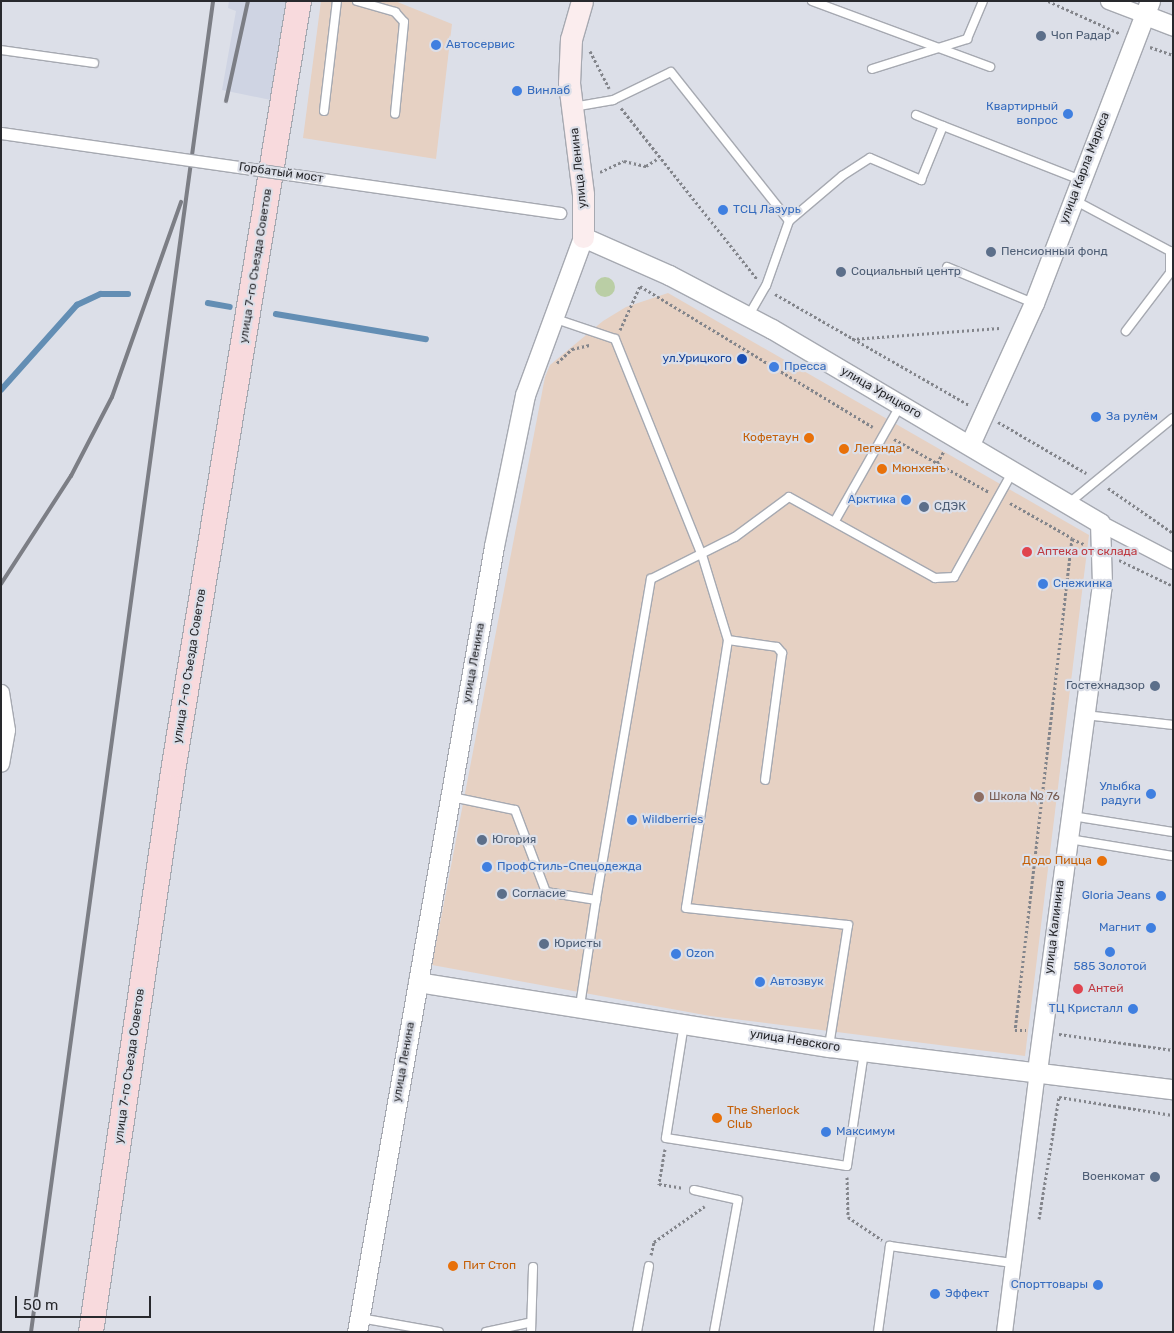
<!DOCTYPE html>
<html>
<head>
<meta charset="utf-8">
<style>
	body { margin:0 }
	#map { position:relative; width:1174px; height:1333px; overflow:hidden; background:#dcdfe8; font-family:Rubik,sans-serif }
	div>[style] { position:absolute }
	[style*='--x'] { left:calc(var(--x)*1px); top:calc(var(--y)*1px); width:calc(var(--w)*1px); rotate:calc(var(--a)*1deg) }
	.commercial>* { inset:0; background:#e6d1c3 }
	.built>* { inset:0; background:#cfd4e3 }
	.green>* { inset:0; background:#bacea5 }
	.round { border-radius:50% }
	.stream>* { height:5.5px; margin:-2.75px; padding:0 2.75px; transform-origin:2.75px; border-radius:2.75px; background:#638eb4 }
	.path>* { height:3px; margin-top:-1.5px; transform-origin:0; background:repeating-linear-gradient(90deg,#83858b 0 2.5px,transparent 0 5px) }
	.roads { filter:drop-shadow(1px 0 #a6a9b1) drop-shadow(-1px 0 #a6a9b1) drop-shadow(0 1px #a6a9b1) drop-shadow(0 -1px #a6a9b1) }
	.service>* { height:8px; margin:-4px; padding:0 4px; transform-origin:4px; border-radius:4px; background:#fff }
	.minor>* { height:15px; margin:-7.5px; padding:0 7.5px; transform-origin:7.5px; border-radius:7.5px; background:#fff }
	.tertiary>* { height:19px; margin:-9.5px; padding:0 9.5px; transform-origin:9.5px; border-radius:9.5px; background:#fff }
	.secondary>* { height:21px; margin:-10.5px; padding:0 10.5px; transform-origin:10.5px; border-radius:10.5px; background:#fbedee }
	.primary>* { height:24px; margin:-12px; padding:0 12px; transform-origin:12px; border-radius:12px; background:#f8dadd }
	.rail>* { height:4px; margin:-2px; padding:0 2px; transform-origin:2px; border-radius:2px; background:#7c7e85 }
	.bridges { filter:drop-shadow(1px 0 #a6a9b1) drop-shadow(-1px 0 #a6a9b1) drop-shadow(0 1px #a6a9b1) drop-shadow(0 -1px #a6a9b1) }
	.pedestrian-bridge>* { height:11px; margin:-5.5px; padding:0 5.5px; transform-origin:5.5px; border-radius:5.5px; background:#fff }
	.dots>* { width:14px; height:14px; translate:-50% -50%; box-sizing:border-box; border:2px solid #dcdfe8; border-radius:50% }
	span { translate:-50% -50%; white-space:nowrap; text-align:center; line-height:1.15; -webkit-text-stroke:4.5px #dcdfe8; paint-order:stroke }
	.service-label { font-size:12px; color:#4e5e75 }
	.left { translate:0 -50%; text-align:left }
	.right { translate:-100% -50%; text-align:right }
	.shop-label { font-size:12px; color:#366cbe }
	.street-label { font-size:12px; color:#28292d }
	.transit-label { font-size:12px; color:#164399 }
	.food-label { font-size:12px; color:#c56008 }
	.health-label { font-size:12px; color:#be3a42 }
	.education-label { font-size:12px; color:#785e54 }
	.frame { position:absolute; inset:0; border:2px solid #28292d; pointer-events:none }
	.scale { position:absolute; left:15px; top:1296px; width:136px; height:22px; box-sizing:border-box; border:2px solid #28292d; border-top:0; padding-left:6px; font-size:15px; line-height:18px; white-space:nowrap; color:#28292d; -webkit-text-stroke:4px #dcdfe8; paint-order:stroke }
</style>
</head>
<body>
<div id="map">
	<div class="commercial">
		<i style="clip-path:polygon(321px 1px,395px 1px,452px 24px,436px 159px,303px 138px)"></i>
		<i style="clip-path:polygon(668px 293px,1089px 535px,1025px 1056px,710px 1016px,432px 965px,545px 377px,550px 365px,603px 321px,626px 307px)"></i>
	</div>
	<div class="built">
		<i style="clip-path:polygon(229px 1px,287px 1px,271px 100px,222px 90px,236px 11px,228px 8px)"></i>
	</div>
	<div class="green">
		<i class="round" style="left:595px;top:277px;width:20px;height:20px"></i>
	</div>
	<div class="stream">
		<i style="--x:208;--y:303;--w:22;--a:10"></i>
		<i style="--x:276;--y:314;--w:152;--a:9.5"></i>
		<i style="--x:1;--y:390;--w:114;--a:-48.2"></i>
		<i style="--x:77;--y:305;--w:26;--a:-25"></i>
		<i style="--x:101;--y:294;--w:27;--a:0"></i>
	</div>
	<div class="path">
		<i style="--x:1048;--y:1;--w:78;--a:24.3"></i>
		<i style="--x:1150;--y:47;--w:24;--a:19"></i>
		<i style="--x:590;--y:51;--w:42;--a:62.8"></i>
		<i style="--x:621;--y:108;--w:218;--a:51.5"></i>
		<i style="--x:600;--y:172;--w:26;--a:-25"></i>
		<i style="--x:624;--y:161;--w:23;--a:13"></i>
		<i style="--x:646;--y:166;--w:15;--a:-32"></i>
		<i style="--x:775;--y:294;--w:224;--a:29.8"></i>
		<i style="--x:620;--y:330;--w:48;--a:-65.6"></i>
		<i style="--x:640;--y:286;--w:272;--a:31.2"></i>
		<i style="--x:852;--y:339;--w:148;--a:-4.3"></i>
		<i style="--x:557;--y:363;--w:21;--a:-43"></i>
		<i style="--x:572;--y:349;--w:18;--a:-13"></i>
		<i style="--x:998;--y:422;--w:102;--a:30.1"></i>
		<i style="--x:894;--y:439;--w:109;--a:29.2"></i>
		<i style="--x:937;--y:463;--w:14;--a:-60"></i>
		<i style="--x:1108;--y:488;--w:79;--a:34.7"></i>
		<i style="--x:1010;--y:503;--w:71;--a:29.4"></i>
		<i style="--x:1072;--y:538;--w:495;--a:96.6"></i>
		<i style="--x:1015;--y:1030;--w:11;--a:0"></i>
		<i style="--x:1072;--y:539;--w:13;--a:23"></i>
		<i style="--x:1119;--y:560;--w:60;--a:25.7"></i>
		<i style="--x:1059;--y:1034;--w:115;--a:8"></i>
		<i style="--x:665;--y:1149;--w:36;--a:100"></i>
		<i style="--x:659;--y:1184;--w:25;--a:9"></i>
		<i style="--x:847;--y:1177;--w:40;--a:88.6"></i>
		<i style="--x:848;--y:1217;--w:41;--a:34.1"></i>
		<i style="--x:1039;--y:1219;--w:124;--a:-80.7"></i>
		<i style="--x:1059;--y:1097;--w:115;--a:9"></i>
		<i style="--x:651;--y:1255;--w:13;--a:-77"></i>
		<i style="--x:654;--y:1242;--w:62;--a:-35.2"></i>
	</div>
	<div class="roads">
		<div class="service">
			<i style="--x:357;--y:1;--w:40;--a:16"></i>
			<i style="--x:395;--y:12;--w:13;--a:48"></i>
			<i style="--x:404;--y:22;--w:92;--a:95.6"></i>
			<i style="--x:812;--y:1;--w:190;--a:20.3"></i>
			<i style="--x:1;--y:50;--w:94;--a:8"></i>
			<i style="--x:872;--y:69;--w:100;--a:-17.5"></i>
			<i style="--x:967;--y:39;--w:41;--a:-67.2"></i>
			<i style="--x:573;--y:107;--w:41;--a:-9.9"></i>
			<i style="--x:613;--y:100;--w:64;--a:-25.8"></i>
			<i style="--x:671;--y:72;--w:190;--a:51.6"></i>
			<i style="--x:324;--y:111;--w:111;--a:-83.3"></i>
			<i style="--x:916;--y:115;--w:29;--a:22"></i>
			<i style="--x:1074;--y:200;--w:109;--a:28"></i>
			<i style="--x:1170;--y:251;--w:22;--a:90"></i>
			<i style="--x:1170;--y:273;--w:73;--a:127.2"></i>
			<i style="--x:947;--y:267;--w:93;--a:22.7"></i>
			<i style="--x:749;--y:315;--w:34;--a:-60"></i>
			<i style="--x:766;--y:286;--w:69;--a:-70.5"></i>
			<i style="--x:789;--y:221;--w:70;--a:-40.3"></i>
			<i style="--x:842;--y:176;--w:33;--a:-33"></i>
			<i style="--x:870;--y:158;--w:56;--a:23.3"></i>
			<i style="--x:921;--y:180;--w:58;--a:-67.8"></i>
			<i style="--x:943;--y:126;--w:148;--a:21.4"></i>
			<i style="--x:553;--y:318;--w:65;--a:18.7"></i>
			<i style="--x:615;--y:339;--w:233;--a:68.1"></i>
			<i style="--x:702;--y:555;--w:89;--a:73"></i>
			<i style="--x:728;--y:640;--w:271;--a:98.9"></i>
			<i style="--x:686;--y:908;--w:163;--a:6"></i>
			<i style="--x:848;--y:925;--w:123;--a:98.9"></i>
			<i style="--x:1069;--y:503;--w:134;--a:-39.3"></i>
			<i style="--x:836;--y:519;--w:130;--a:-60.5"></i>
			<i style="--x:728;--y:640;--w:49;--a:8.1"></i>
			<i style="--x:777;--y:647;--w:8;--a:50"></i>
			<i style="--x:782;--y:653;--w:128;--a:97.6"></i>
			<i style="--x:1085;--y:715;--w:89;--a:6.5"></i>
			<i style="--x:452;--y:797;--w:64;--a:11.7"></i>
			<i style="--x:515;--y:810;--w:88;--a:69.3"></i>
			<i style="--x:546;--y:892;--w:51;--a:9.1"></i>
			<i style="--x:596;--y:900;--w:107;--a:98.6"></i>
			<i style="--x:1072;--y:816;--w:102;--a:9"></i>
			<i style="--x:1069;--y:839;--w:105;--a:9.3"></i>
			<i style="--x:596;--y:900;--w:326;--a:-80.3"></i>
			<i style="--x:651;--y:579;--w:94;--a:-26.6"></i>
			<i style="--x:735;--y:537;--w:67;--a:-36.5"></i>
			<i style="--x:789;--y:497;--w:167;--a:29"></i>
			<i style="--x:935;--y:578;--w:19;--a:-3"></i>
			<i style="--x:954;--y:577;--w:119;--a:-60.9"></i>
			<i style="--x:684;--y:1024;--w:115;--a:99"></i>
			<i style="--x:666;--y:1138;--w:183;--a:8.8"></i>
			<i style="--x:847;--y:1166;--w:115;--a:-81.5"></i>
			<i style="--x:694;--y:1190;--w:45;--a:12.8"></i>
			<i style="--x:738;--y:1200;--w:134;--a:100.3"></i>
			<i style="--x:360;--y:1318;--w:80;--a:10"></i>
			<i style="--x:486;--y:1332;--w:43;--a:-12.1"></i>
			<i style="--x:531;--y:1332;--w:65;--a:-88.2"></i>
			<i style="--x:637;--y:1332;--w:67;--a:-79.7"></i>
			<i style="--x:878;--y:1332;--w:87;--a:-82.1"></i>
			<i style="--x:890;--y:1246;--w:123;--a:7.9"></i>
		</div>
		<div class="minor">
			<i style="--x:1108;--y:1;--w:40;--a:21"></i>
			<i style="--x:1100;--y:523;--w:82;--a:27.5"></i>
			<i style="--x:1;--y:692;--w:38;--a:81"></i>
			<i style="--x:7;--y:730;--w:34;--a:100"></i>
			<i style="--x:1004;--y:1332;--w:263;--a:-82.8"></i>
		</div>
		<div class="tertiary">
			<i style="--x:1145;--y:15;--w:30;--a:21"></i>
			<i style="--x:970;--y:444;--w:155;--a:-65.6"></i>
			<i style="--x:1034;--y:303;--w:324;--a:-69"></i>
			<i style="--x:418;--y:982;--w:416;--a:9"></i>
			<i style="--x:829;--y:1047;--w:347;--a:7"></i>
			<i style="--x:357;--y:1332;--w:798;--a:-80.11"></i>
			<i style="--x:494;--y:546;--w:154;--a:-78.4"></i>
			<i style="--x:525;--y:395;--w:168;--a:-69.8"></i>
			<i style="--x:583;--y:237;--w:94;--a:23.8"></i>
			<i style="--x:669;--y:275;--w:116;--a:27.7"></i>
			<i style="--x:772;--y:329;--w:381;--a:30.6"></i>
			<i style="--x:1100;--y:523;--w:61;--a:88.1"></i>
			<i style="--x:1102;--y:584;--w:491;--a:97.6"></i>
		</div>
		<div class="secondary">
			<i style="--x:582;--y:1;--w:40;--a:106"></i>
			<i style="--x:571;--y:39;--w:44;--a:92.6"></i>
			<i style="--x:569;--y:83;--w:112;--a:82.8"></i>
			<i style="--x:583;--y:194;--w:43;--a:90"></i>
		</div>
		<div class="primary">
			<i style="--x:91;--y:1332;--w:573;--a:-81.67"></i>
			<i style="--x:174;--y:765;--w:774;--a:-80.71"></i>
		</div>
	</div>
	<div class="rail">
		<i style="--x:226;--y:101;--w:102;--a:-77.6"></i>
		<i style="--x:1;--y:584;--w:129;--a:-57.1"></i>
		<i style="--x:71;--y:476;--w:89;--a:-62.6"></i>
		<i style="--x:112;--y:397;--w:207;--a:-70.5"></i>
		<i style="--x:31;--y:1332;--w:1343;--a:-82.21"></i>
	</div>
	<div class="bridges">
		<div class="pedestrian-bridge">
			<i style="--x:1;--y:133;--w:565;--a:8.14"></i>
		</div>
	</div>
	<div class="dots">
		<i style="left:1041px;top:36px;background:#5c6f8a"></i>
		<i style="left:436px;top:45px;background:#3f7fe0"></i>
		<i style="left:517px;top:91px;background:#3f7fe0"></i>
		<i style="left:1068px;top:114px;background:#3f7fe0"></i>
		<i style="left:723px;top:210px;background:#3f7fe0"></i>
		<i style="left:991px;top:252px;background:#5c6f8a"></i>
		<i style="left:841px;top:272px;background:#5c6f8a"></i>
		<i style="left:742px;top:359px;background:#1a4fb4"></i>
		<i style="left:774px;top:367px;background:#3f7fe0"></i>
		<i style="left:1096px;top:417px;background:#3f7fe0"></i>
		<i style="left:809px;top:438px;background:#e8710a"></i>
		<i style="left:844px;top:449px;background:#e8710a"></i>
		<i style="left:882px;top:469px;background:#e8710a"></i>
		<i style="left:906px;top:500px;background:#3f7fe0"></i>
		<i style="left:924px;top:507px;background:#5c6f8a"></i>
		<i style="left:1027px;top:552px;background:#e0444e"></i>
		<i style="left:1043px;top:584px;background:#3f7fe0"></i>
		<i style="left:1155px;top:686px;background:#5c6f8a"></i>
		<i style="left:1151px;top:794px;background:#3f7fe0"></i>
		<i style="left:979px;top:797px;background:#8d6e63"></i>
		<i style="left:632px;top:820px;background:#3f7fe0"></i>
		<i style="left:482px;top:840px;background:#5c6f8a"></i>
		<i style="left:1102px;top:861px;background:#e8710a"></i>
		<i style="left:487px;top:867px;background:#3f7fe0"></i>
		<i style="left:502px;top:894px;background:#5c6f8a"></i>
		<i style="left:1161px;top:896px;background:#3f7fe0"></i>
		<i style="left:1151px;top:928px;background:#3f7fe0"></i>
		<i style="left:544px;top:944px;background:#5c6f8a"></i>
		<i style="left:1110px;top:952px;background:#3f7fe0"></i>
		<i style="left:676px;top:954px;background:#3f7fe0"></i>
		<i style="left:760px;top:982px;background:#3f7fe0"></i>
		<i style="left:1078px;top:989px;background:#e0444e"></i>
		<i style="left:1133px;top:1009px;background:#3f7fe0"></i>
		<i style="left:717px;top:1118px;background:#e8710a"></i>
		<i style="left:826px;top:1132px;background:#3f7fe0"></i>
		<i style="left:1155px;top:1177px;background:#5c6f8a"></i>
		<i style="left:453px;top:1266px;background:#e8710a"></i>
		<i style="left:1098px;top:1285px;background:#3f7fe0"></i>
		<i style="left:935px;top:1294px;background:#3f7fe0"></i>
	</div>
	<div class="service-label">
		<span class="left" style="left:1051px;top:36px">Чоп Радар</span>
		<span class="left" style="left:1001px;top:252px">Пенсионный фонд</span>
		<span class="left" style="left:851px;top:272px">Социальный центр</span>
		<span class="left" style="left:934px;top:507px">СДЭК</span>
		<span class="right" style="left:1145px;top:686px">Гостехнадзор</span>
		<span class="left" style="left:492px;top:840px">Югория</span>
		<span class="left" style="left:512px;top:894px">Согласие</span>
		<span class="left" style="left:554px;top:944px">Юристы</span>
		<span class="right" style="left:1145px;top:1177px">Военкомат</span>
	</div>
	<div class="shop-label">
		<span class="left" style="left:446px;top:45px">Автоcервис</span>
		<span class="left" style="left:527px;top:91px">Винлаб</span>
		<span class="right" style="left:1058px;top:114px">Квартирный<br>вопрос</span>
		<span class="left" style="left:733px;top:210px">ТСЦ Лазурь</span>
		<span class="left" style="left:784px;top:367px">Пресса</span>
		<span class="left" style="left:1106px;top:417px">За рулём</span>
		<span class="right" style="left:896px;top:500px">Арктика</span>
		<span class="left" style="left:1053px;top:584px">Снежинка</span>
		<span class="right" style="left:1141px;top:794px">Улыбка<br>радуги</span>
		<span class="left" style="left:642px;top:820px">Wildberries</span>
		<span class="left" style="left:497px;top:867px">ПрофСтиль-Спецодежда</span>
		<span class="right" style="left:1151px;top:896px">Gloria Jeans</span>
		<span class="right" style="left:1141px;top:928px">Магнит</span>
		<span class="left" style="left:686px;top:954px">Ozon</span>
		<span style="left:1110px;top:967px">585 Золотой</span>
		<span class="left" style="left:770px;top:982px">Автозвук</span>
		<span class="right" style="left:1123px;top:1009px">ТЦ Кристалл</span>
		<span class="left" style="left:836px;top:1132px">Максимум</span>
		<span class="right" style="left:1088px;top:1285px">Спорттовары</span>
		<span class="left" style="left:945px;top:1294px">Эффект</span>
	</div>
	<div class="street-label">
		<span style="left:579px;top:168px;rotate:-96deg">улица Ленина</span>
		<span style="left:1085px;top:168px;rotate:-69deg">улица Карла Маркса</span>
		<span style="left:281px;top:173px;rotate:8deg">Горбатый мост</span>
		<span style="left:256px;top:266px;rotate:-81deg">улица 7-го Съезда Советов</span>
		<span style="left:881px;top:393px;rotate:30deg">улица Урицкого</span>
		<span style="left:474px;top:663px;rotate:-80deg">улица Ленина</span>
		<span style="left:190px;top:666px;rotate:-81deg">улица 7-го Съезда Советов</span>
		<span style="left:1055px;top:927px;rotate:-83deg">улица Калинина</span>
		<span style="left:795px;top:1041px;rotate:9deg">улица Невского</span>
		<span style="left:404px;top:1062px;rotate:-80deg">улица Ленина</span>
		<span style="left:130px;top:1066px;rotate:-82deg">улица 7-го Съезда Советов</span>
	</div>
	<div class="transit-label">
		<span class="right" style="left:732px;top:359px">ул.Урицкого</span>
	</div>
	<div class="food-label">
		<span class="right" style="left:799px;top:438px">Кофетаун</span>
		<span class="left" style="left:854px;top:449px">Легенда</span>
		<span class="left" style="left:892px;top:469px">Мюнхенъ</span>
		<span class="right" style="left:1092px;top:861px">Додо Пицца</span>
		<span class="left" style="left:727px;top:1118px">The Sherlock<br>Club</span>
		<span class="left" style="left:463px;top:1266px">Пит Стоп</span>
	</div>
	<div class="health-label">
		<span class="left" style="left:1037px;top:552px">Аптека от склада</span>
		<span class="left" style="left:1088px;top:989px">Антей</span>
	</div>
	<div class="education-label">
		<span class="left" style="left:989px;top:797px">Школа № 76</span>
	</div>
	<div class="frame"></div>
	<div class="scale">50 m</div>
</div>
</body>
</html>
